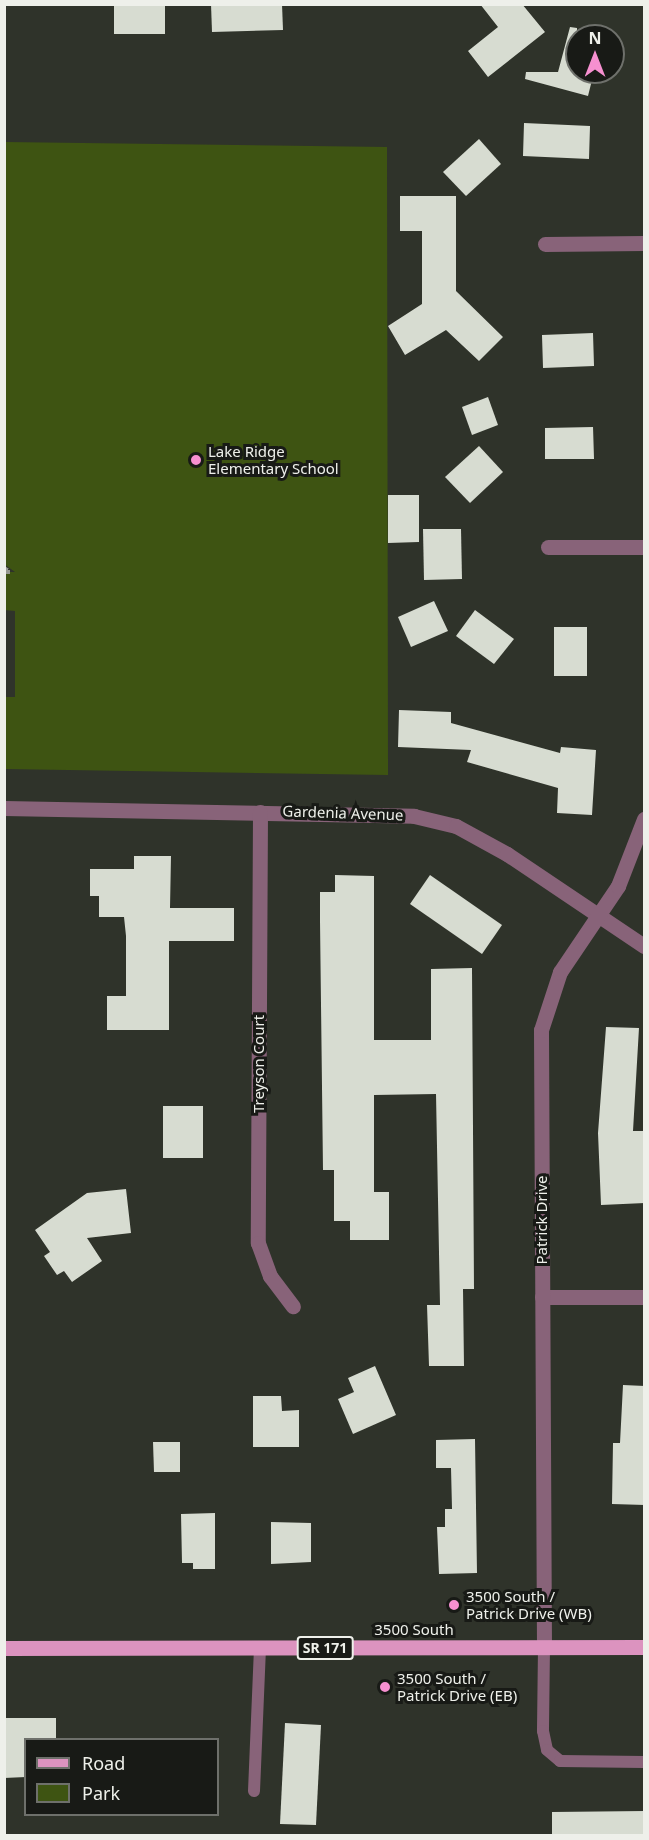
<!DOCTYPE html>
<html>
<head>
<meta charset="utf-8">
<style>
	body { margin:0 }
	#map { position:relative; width:649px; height:1840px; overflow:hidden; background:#2f332a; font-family:"Noto Sans",sans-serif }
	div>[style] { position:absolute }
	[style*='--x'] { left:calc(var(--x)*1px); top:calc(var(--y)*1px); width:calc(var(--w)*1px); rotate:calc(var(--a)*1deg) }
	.green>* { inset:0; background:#3e5412 }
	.building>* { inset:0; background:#d7dcd1 }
	.path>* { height:4px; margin-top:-2px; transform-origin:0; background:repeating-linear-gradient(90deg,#979a92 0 4.5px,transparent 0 9px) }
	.service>* { height:12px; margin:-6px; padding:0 6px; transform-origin:6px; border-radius:6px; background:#886379 }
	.minor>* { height:15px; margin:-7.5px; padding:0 7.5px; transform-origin:7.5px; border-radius:7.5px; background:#886379 }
	.primary>* { height:15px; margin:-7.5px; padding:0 7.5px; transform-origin:7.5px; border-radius:7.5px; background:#dc93bf }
	.dots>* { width:16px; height:16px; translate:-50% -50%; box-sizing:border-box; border:3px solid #181a16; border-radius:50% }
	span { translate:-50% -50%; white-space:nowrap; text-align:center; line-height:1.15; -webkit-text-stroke:6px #181a16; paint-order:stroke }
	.shield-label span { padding:2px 4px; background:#181a16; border:2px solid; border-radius:4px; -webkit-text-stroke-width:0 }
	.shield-label { font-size:14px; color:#eef0ea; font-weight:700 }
	.poi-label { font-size:15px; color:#eef0ea }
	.left { translate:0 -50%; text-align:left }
	.street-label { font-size:15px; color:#eef0ea }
	.frame { position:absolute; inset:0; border:6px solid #eef0ea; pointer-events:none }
	.legend { position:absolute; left:24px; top:1738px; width:195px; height:78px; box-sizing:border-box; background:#181a16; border:2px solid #6e706b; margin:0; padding:8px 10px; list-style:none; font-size:18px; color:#eef0ea }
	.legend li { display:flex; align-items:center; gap:12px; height:30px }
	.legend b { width:30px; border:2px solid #6e706b }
	.north { position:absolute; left:565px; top:24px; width:60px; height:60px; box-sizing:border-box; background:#181a16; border:2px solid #6e706b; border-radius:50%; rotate:0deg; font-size:16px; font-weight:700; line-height:24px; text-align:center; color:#eef0ea }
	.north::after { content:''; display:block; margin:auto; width:21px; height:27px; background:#f690d0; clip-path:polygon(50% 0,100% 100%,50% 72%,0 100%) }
</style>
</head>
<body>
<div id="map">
	<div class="green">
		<i style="clip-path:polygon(5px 142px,387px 147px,388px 775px,5px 769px,5px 697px,15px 697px,15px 611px,4px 610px,5px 572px,15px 572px,4px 564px)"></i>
	</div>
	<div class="building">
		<i style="clip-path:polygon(114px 4px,165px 4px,165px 34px,114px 34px)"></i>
		<i style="clip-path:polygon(211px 4px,282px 4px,283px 30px,212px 32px)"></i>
		<i style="clip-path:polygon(480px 4px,522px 4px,545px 32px,488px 77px,468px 51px,498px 27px)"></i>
		<i style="clip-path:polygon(570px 27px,577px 28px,577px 72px,594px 72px,588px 96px,525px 79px,526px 72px,558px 72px)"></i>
		<i style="clip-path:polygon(524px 123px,590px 126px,589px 159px,523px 156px)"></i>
		<i style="clip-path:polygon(479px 139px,501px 164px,466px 196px,443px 172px)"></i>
		<i style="clip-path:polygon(400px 196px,456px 196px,456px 291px,503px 337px,479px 361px,446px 330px,405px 355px,388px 326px,422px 304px,422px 231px,400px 231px)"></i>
		<i style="clip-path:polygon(593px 333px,594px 366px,543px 368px,542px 335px)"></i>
		<i style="clip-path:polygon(488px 397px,498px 425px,472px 435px,462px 407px)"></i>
		<i style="clip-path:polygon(593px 427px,594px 459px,545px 459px,545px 428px)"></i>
		<i style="clip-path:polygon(479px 446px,503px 472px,470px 503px,445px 477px)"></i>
		<i style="clip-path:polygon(388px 495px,419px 495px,419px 542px,388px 543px)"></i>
		<i style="clip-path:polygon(423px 529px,461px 529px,462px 579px,424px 580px)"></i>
		<i style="clip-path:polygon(434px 601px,448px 631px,411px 647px,398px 617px)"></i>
		<i style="clip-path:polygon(475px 610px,514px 639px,494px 664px,456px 636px)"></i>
		<i style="clip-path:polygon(554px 627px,587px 627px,587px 676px,554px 676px)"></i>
		<i style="clip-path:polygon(399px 710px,451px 712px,451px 723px,560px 753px,561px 747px,596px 750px,592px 815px,557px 813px,558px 788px,467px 762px,471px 750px,398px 747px)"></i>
		<i style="clip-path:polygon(134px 856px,171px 856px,170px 908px,234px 908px,234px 941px,169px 941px,169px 1030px,107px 1030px,107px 996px,126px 996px,126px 936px,124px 917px,99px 917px,99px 896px,90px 896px,90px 869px,134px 869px)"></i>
		<i style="clip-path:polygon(335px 875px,374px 876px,374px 1040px,431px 1040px,431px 969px,472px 968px,474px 1289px,463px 1289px,464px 1366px,429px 1366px,427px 1305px,440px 1305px,436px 1094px,374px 1095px,374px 1192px,389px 1192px,389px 1240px,350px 1240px,350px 1221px,334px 1221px,334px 1170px,323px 1170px,320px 921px,320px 892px,335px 892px)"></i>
		<i style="clip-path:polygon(430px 875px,502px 925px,482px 954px,410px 904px)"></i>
		<i style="clip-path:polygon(606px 1027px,639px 1028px,633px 1131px,645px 1131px,645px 1203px,601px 1205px,598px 1133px)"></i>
		<i style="clip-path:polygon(163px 1106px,203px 1106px,203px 1158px,163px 1158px)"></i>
		<i style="clip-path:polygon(126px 1189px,131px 1233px,87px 1238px,102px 1261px,72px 1282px,64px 1271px,57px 1275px,44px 1256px,50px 1252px,35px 1230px,87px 1193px)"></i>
		<i style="clip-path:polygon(375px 1366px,396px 1415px,353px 1434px,338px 1399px,354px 1392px,348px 1378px)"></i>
		<i style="clip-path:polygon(623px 1385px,645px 1386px,645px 1505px,612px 1504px,613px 1443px,620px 1443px)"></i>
		<i style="clip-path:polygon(253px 1396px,281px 1396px,282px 1411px,299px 1410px,299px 1447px,253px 1447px)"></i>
		<i style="clip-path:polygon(475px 1439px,477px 1573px,439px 1574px,437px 1527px,445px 1527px,445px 1509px,452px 1509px,451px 1468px,436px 1468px,436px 1440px)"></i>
		<i style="clip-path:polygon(153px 1442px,180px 1442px,180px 1472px,154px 1472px)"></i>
		<i style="clip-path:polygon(215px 1513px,215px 1569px,193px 1569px,193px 1563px,182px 1563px,181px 1514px)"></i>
		<i style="clip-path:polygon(271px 1522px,311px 1523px,311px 1562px,271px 1564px)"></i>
		<i style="clip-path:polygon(4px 1718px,56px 1718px,56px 1740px,26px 1740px,26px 1777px,4px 1778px)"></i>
		<i style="clip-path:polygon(285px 1723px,321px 1725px,316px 1825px,280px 1824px)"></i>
		<i style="clip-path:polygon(645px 1811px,645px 1836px,552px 1836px,552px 1812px)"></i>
	</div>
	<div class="path">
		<i style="--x:4;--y:568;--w:7;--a:34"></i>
		<i style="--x:10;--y:572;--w:6;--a:180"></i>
	</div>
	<div class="service">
		<i style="--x:544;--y:1647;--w:84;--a:90.7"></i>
		<i style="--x:543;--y:1731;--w:19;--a:78"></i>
		<i style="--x:547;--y:1750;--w:17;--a:40"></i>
		<i style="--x:560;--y:1761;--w:84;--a:0.7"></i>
		<i style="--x:254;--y:1791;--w:143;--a:-87.6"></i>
	</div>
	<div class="minor">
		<i style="--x:545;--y:244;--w:99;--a:-0.6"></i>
		<i style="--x:548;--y:547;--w:96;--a:0"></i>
		<i style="--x:4;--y:808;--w:410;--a:1.1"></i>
		<i style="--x:414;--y:816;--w:43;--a:13.4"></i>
		<i style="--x:456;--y:826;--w:58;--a:28.8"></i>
		<i style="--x:507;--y:854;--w:165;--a:33.9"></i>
		<i style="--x:260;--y:812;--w:431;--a:90.3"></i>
		<i style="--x:258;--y:1243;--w:35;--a:70"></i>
		<i style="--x:270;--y:1276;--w:38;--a:53"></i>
		<i style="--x:542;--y:1297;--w:102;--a:0"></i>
		<i style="--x:544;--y:1647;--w:617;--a:-90.28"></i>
		<i style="--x:541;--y:1030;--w:61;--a:-71.9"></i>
		<i style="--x:560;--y:972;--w:104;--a:-56"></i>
		<i style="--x:618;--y:886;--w:72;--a:-68.8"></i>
	</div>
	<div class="primary">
		<i style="--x:4;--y:1648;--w:640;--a:-0.09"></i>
	</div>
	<div class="dots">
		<i style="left:196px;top:460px;background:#f690d0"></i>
		<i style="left:454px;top:1605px;background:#f690d0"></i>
		<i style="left:385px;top:1687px;background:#f690d0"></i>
	</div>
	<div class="shield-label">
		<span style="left:325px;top:1648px">SR 171</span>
	</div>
	<div class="poi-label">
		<span class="left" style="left:208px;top:460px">Lake Ridge<br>Elementary School</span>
		<span class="left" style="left:466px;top:1605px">3500 South /<br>Patrick Drive (WB)</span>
		<span class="left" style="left:397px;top:1687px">3500 South /<br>Patrick Drive (EB)</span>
	</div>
	<div class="street-label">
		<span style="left:343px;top:813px;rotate:2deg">Gardenia Avenue</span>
		<span style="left:259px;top:1064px;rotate:-90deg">Treyson Court</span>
		<span style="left:542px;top:1220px;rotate:-90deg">Patrick Drive</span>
		<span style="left:414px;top:1630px">3500 South</span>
	</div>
	<div class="frame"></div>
	<ul class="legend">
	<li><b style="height:8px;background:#dc93bf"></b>Road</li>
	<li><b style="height:16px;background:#3e5412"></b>Park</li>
	</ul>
	<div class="north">N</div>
</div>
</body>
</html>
